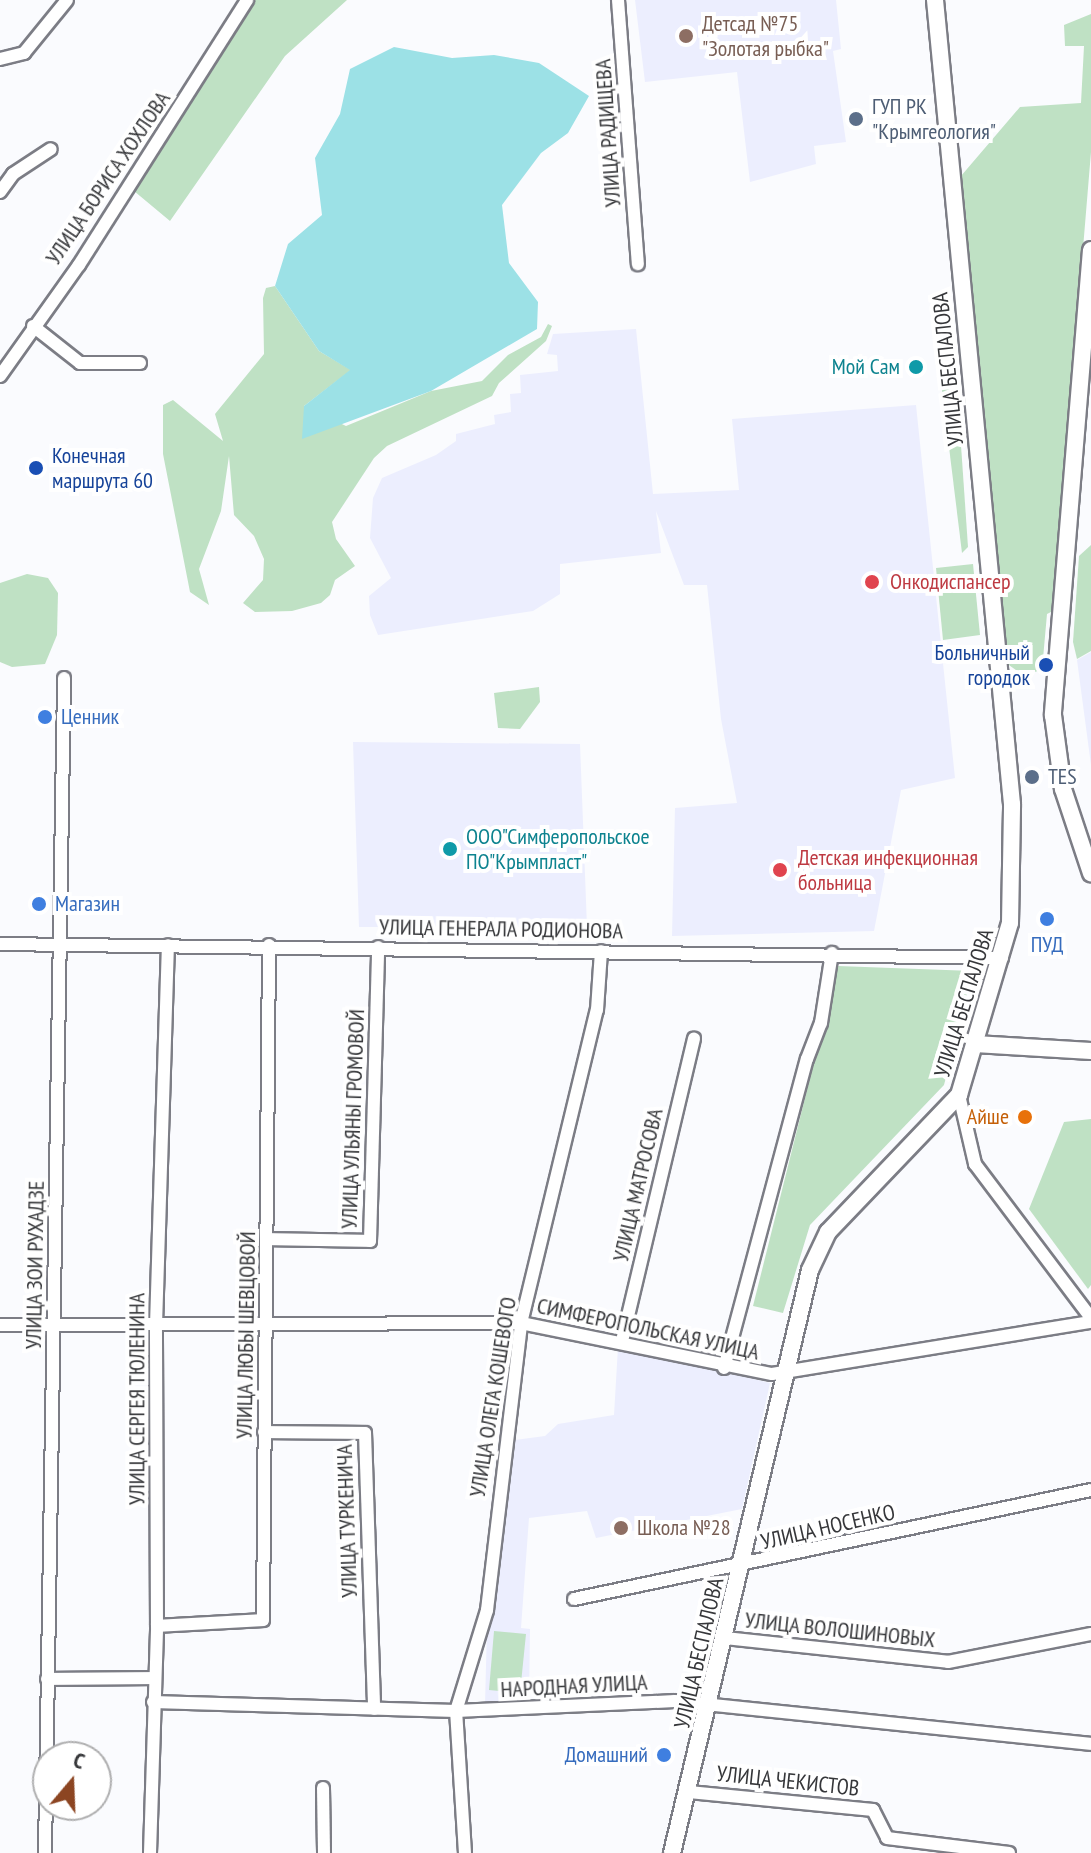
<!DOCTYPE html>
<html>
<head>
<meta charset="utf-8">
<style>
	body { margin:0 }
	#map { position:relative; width:1091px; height:1853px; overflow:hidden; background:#fafbfe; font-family:"PT Sans Narrow",sans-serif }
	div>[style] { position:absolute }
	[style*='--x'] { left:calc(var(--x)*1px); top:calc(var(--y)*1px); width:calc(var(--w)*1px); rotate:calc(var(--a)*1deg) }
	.built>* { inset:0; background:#eceefe }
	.green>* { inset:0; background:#bfe1c4 }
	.water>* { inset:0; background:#9ce1e6 }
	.roads { filter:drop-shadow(2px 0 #7c7d85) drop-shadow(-2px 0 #7c7d85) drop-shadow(0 2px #7c7d85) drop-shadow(0 -2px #7c7d85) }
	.minor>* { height:12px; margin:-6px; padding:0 6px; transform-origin:6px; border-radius:6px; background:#fff }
	.major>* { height:16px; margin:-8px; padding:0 8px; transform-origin:8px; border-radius:8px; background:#fff }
	.dots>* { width:22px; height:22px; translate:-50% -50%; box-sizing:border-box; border:4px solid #fff; border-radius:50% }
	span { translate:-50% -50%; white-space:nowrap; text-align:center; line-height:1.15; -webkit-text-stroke:8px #fff; paint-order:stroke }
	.education-label { font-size:22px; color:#785e54 }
	.left { translate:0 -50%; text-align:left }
	.service-label { font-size:22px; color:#4e5e75 }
	.street-label { font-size:22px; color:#36373a }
	.culture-label { font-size:22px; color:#0d838f }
	.right { translate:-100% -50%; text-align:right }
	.transit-label { font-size:22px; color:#164399 }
	.health-label { font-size:22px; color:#be3a42 }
	.shop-label { font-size:22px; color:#366cbe }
	.food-label { font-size:22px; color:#c56008 }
	.north { position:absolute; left:32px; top:1741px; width:80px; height:80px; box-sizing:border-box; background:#fff; border:2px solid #afafb0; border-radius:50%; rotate:19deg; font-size:22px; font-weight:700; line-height:32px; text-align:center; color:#36373a }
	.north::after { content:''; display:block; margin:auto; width:28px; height:36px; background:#8c4522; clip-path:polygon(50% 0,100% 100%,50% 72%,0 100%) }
</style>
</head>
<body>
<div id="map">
	<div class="built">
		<i style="clip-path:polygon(635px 0,836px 0,841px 49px,833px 51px,846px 142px,814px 146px,816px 164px,750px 182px,737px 72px,645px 82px)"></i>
		<i style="clip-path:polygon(636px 329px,653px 494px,739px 490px,732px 419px,916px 405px,955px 778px,901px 790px,874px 931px,672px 936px,675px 808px,737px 803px,721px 719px,707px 585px,684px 585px,656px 511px,661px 553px,560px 564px,560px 594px,533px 611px,378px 635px,370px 615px,369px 596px,391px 578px,370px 538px,373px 498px,382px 478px,436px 455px,456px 441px,456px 434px,495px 424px,494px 415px,511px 412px,510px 394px,521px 393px,520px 375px,558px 371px,557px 355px,547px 354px,553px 334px)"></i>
		<i style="clip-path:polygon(1091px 652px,1091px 765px,1077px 660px)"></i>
		<i style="clip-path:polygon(353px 742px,580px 744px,587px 927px,359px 927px)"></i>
		<i style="clip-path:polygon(618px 1347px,770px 1383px,742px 1509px,596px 1538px,587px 1511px,529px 1518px,521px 1628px,530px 1629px,529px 1701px,485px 1704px,487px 1627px,515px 1440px,545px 1436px,558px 1424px,614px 1415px)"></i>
	</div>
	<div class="green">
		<i style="clip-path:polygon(252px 0,347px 0,285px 56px,170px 221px,134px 191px)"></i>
		<i style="clip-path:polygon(1091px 14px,1091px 152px,1053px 611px,1047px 614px,1042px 670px,1023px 675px,1006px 663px,961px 176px,1020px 107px,1081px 103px,1084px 46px,1065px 46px,1064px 25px)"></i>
		<i style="clip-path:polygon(275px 286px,319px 351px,351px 370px,304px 406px,346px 426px,431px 391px,482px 381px,508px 355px,541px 337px,548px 324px,552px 326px,546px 341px,499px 383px,492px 396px,387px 446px,374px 458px,332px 522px,336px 539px,355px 566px,335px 580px,330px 595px,321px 603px,292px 611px,255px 612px,243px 603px,263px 580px,264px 559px,254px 536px,234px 515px,229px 456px,221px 511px,199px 569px,209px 605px,190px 592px,163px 454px,163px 405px,173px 400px,223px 441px,215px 414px,264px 354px,263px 298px,266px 288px)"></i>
		<i style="clip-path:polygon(948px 382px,957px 387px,968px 547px,962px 553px,942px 390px)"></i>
		<i style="clip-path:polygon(1091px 545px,1091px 651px,1077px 659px,1073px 642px,1079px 556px)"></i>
		<i style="clip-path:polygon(973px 564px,980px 635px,943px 640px,936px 568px)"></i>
		<i style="clip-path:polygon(27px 574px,48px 578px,58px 593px,57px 635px,45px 664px,12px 667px,0 662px,0 583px)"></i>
		<i style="clip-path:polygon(539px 687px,540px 702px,520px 729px,498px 728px,494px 693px)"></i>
		<i style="clip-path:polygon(838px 966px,973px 971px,944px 1085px,810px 1225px,783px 1313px,753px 1306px)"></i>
		<i style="clip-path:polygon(1091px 1119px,1091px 1285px,1088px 1289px,1029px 1209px,1064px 1122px)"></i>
		<i style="clip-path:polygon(494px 1631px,526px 1634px,520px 1693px,489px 1690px)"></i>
	</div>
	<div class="water">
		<i style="clip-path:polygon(394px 47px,452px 58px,494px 55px,539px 63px,589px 96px,568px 133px,541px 153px,502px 205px,509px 263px,538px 302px,537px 329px,431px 391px,302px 439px,304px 406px,350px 370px,319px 351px,275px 286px,288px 244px,322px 215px,315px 158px,340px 114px,350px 69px)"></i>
	</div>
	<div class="roads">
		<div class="minor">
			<i style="--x:618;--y:0;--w:265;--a:85.7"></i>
			<i style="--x:0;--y:59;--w:25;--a:-14"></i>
			<i style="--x:24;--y:53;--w:68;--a:-50.9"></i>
			<i style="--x:0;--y:192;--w:22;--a:-54"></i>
			<i style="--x:13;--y:174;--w:45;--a:-33.3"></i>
			<i style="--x:33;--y:326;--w:60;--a:38.2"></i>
			<i style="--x:80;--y:363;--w:60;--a:0"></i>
			<i style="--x:0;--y:376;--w:136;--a:-54.6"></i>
			<i style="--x:79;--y:265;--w:314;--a:-57.6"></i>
			<i style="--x:0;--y:944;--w:1002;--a:0.8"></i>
			<i style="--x:959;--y:1095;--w:71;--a:76.9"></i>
			<i style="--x:975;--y:1164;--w:193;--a:53"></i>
			<i style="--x:268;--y:1239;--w:102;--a:1.1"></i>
			<i style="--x:370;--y:1241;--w:294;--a:-88.4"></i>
			<i style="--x:0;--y:1325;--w:521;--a:-0.22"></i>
			<i style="--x:521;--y:1323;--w:256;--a:11.5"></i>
			<i style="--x:772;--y:1374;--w:323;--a:-9.3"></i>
			<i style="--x:622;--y:1341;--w:311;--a:-76.6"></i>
			<i style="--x:724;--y:1368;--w:320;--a:-75"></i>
			<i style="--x:807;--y:1059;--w:39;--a:-69"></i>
			<i style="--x:821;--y:1023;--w:71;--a:-81.1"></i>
			<i style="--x:264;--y:1432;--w:101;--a:0.6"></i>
			<i style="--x:365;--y:1433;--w:276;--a:88.1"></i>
			<i style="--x:574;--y:1599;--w:528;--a:-11.91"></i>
			<i style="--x:157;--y:1626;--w:106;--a:-3.2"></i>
			<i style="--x:263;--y:1620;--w:675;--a:-89.49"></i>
			<i style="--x:725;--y:1638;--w:224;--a:6.1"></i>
			<i style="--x:948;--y:1662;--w:146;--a:-11.1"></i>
			<i style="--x:47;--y:1679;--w:106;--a:-0.5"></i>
			<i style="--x:153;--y:1702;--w:303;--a:1.7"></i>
			<i style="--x:456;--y:1711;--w:219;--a:-2.6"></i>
			<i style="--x:675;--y:1701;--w:418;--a:5.9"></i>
			<i style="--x:323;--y:1788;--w:65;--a:89.1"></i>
			<i style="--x:689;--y:1792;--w:185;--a:5.6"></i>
			<i style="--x:873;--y:1810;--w:31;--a:63"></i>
			<i style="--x:887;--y:1838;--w:123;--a:7"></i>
			<i style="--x:45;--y:1853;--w:1175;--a:-89.07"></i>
			<i style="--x:150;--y:1853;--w:227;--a:-88.2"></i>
			<i style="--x:157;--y:1626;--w:301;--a:-90.2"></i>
			<i style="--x:156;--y:1325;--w:380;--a:-88.2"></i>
			<i style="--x:465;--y:1853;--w:142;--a:-93.6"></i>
			<i style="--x:456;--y:1711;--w:106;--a:-72.9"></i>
			<i style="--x:487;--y:1610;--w:289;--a:-83.2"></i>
			<i style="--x:521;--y:1323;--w:322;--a:-76.4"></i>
			<i style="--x:597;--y:1010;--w:59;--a:-86.1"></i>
		</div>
		<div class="major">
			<i style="--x:1091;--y:250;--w:467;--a:94.7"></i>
			<i style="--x:1053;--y:715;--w:75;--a:82.3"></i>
			<i style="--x:1063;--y:789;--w:89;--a:71.6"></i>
			<i style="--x:975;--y:1044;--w:116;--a:3.5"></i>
			<i style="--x:672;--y:1853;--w:599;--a:-76.68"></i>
			<i style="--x:810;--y:1270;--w:42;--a:-64.7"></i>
			<i style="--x:828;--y:1232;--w:190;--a:-46.3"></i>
			<i style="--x:959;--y:1095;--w:179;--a:-73.5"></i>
			<i style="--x:1010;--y:923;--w:119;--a:-89"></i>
			<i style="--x:1012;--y:804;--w:808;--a:-95.47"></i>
		</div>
	</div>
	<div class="dots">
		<i style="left:686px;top:36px;background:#8d6e63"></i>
		<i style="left:856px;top:119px;background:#5c6f8a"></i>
		<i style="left:916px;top:367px;background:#0f9aa8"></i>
		<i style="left:36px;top:468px;background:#1a4fb4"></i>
		<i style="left:872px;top:582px;background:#e0444e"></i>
		<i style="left:1046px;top:665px;background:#1a4fb4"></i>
		<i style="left:45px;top:717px;background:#3f7fe0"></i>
		<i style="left:1032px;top:777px;background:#5c6f8a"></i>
		<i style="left:450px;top:849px;background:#0f9aa8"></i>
		<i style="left:780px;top:870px;background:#e0444e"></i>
		<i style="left:39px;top:904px;background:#3f7fe0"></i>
		<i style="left:1047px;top:919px;background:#3f7fe0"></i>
		<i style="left:1025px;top:1117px;background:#e8710a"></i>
		<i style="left:621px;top:1528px;background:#8d6e63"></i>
		<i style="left:664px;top:1755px;background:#3f7fe0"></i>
	</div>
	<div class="education-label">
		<span class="left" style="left:702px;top:36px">Детсад №75<br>"Золотая рыбка"</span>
		<span class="left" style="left:637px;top:1528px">Школа №28</span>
	</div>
	<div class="service-label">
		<span class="left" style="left:872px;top:119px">ГУП РК<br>"Крымгеология"</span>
		<span class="left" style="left:1048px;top:777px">TES</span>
	</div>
	<div class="street-label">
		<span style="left:608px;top:133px;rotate:-94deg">УЛИЦА РАДИЩЕВА</span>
		<span style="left:108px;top:178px;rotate:-56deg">УЛИЦА БОРИСА ХОХЛОВА</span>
		<span style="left:948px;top:369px;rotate:-96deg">УЛИЦА БЕСПАЛОВА</span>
		<span style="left:501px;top:929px;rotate:1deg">УЛИЦА ГЕНЕРАЛА РОДИОНОВА</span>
		<span style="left:964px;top:1003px;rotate:-73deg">УЛИЦА БЕСПАЛОВА</span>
		<span style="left:353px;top:1119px;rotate:-88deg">УЛИЦА УЛЬЯНЫ ГРОМОВОЙ</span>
		<span style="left:638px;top:1185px;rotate:-77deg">УЛИЦА МАТРОСОВА</span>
		<span style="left:35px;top:1265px;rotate:-89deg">УЛИЦА ЗОИ РУХАДЗЕ</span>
		<span style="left:648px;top:1329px;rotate:12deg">СИМФЕРОПОЛЬСКАЯ УЛИЦА</span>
		<span style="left:246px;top:1335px;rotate:-89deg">УЛИЦА ЛЮБЫ ШЕВЦОВОЙ</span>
		<span style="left:493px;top:1397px;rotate:-81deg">УЛИЦА ОЛЕГА КОШЕВОГО</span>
		<span style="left:137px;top:1399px;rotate:-90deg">УЛИЦА СЕРГЕЯ ТЮЛЕНИНА</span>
		<span style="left:347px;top:1521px;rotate:-92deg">УЛИЦА ТУРКЕНИЧА</span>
		<span style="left:828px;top:1527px;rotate:-13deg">УЛИЦА НОСЕНКО</span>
		<span style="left:840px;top:1630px;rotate:6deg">УЛИЦА ВОЛОШИНОВЫХ</span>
		<span style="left:699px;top:1653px;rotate:-77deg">УЛИЦА БЕСПАЛОВА</span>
		<span style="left:574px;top:1686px;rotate:-3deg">НАРОДНАЯ УЛИЦА</span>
		<span style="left:788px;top:1781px;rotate:6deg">УЛИЦА ЧЕКИСТОВ</span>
	</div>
	<div class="culture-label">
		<span class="right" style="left:900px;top:367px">Мой Сам</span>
		<span class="left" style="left:466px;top:849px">ООО"Симферопольское<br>ПО"Крымпласт"</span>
	</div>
	<div class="transit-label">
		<span class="left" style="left:52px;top:468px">Конечная<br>маршрута 60</span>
		<span class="right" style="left:1030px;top:665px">Больничный<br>городок</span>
	</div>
	<div class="health-label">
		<span class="left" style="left:890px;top:582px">Онкодиспансер</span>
		<span class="left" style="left:798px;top:870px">Детская инфекционная<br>больница</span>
	</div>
	<div class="shop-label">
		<span class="left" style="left:61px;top:717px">Ценник</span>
		<span class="left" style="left:55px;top:904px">Магазин</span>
		<span style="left:1047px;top:945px">ПУД</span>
		<span class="right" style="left:648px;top:1755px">Домашний</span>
	</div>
	<div class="food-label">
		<span class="right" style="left:1009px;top:1117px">Айше</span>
	</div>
	<div class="north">С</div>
</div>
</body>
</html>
